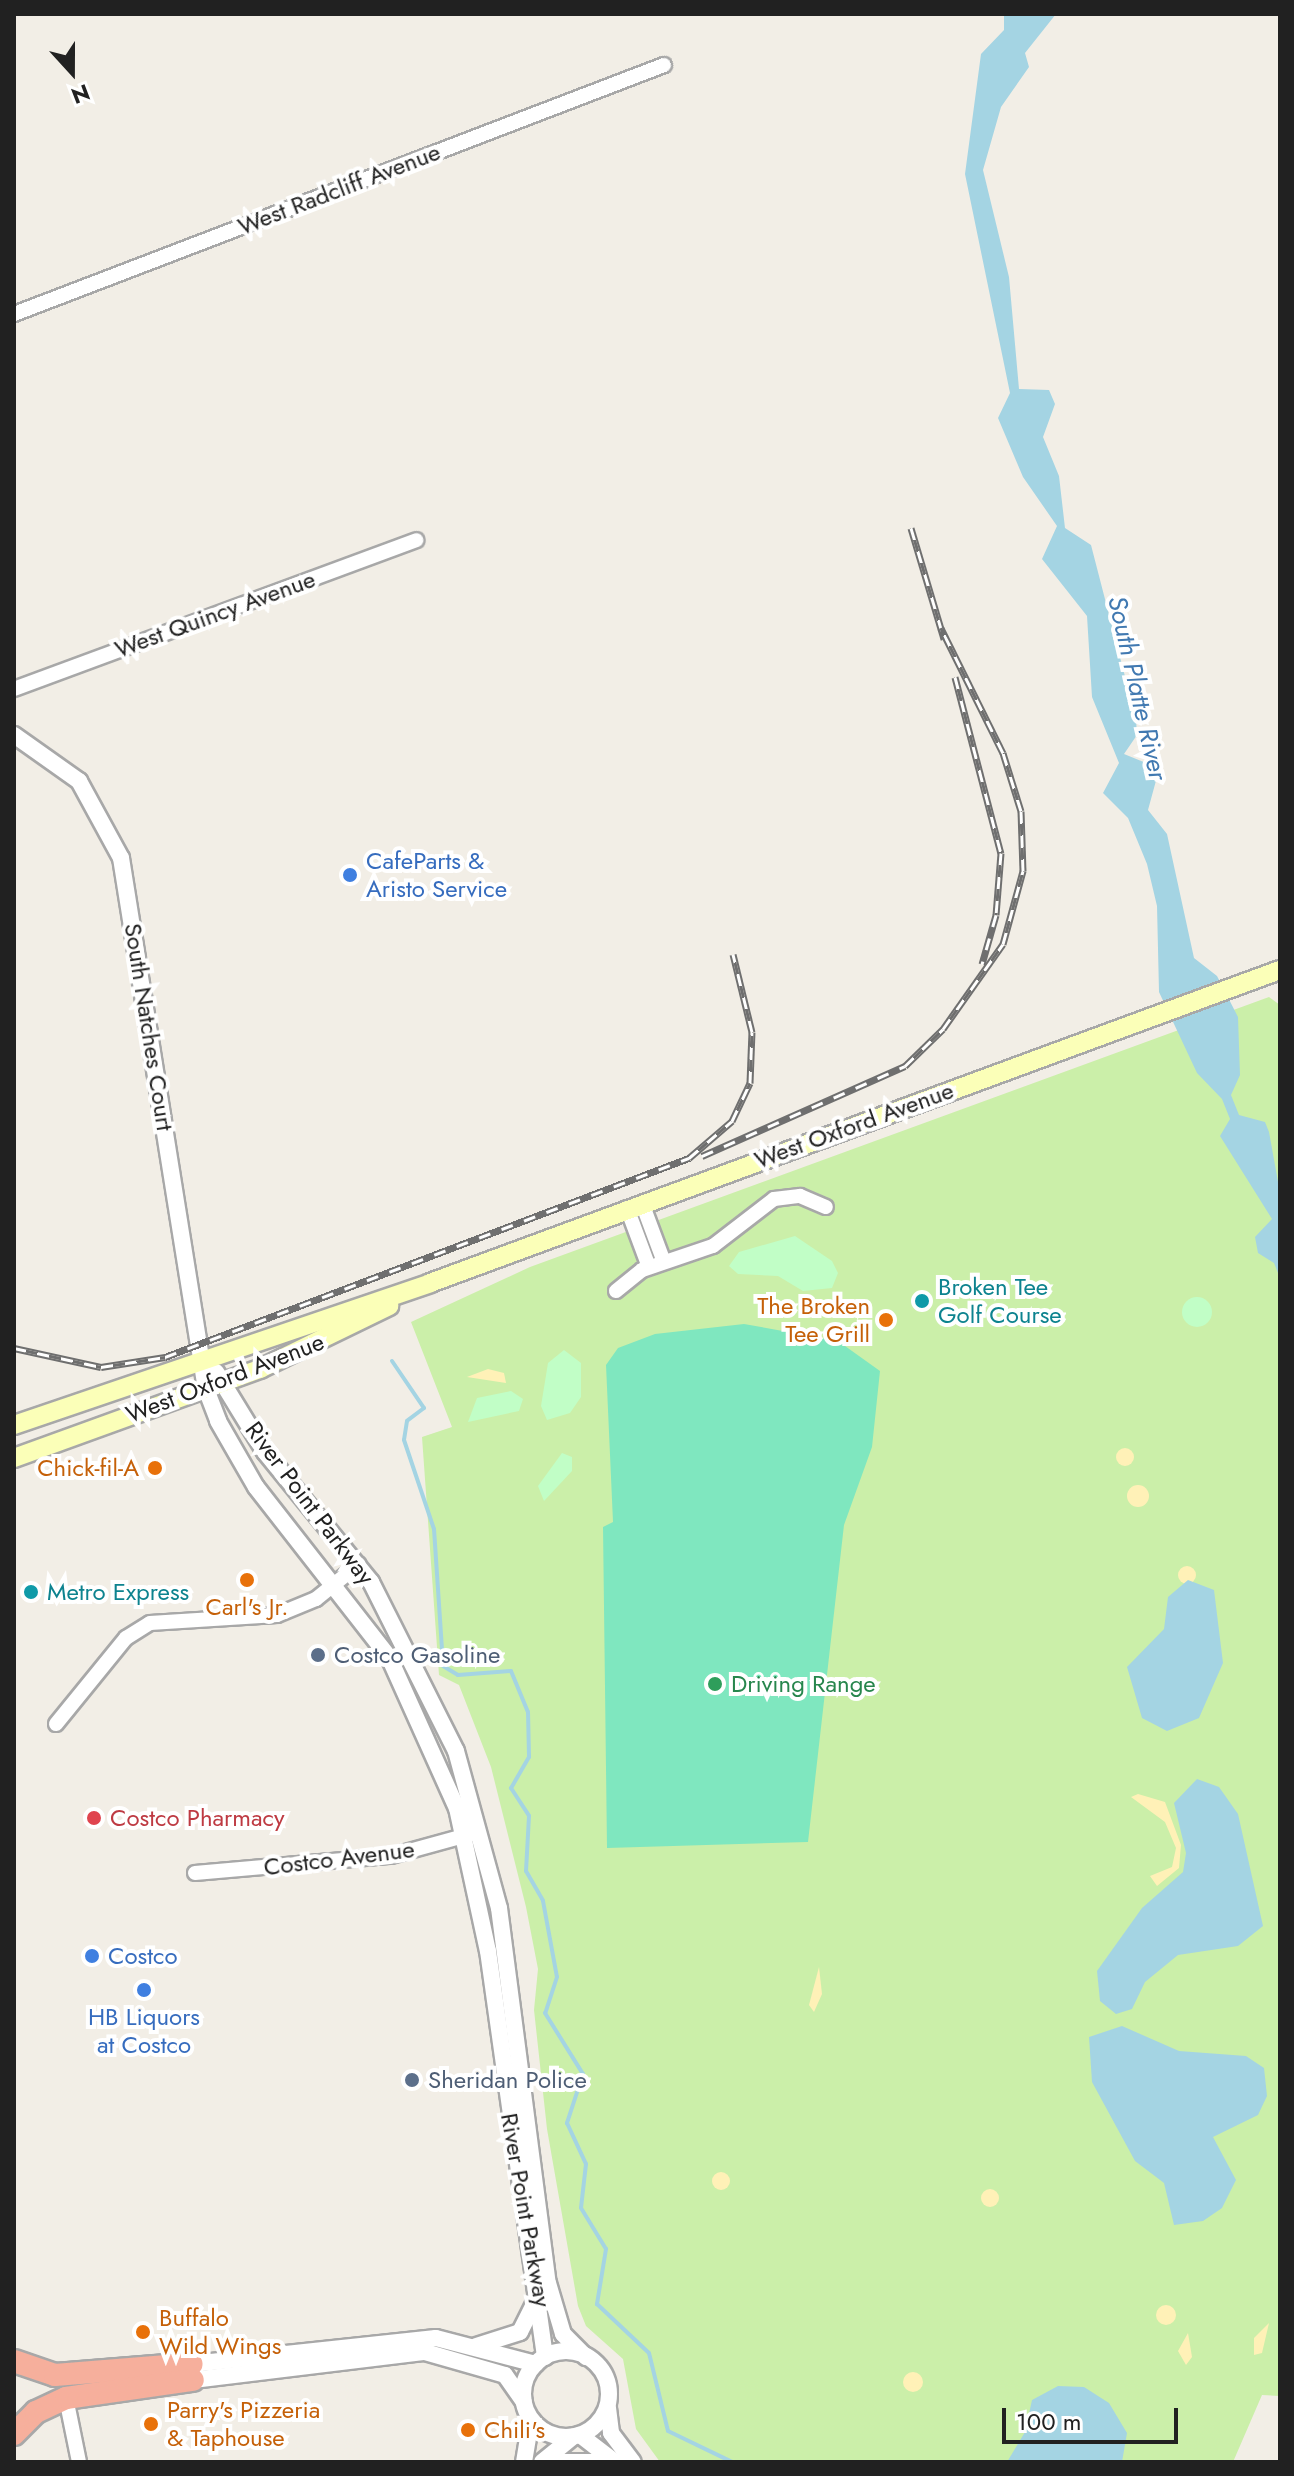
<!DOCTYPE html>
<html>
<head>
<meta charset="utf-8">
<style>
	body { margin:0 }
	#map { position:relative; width:1294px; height:2476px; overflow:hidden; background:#f2eee6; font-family:Jost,sans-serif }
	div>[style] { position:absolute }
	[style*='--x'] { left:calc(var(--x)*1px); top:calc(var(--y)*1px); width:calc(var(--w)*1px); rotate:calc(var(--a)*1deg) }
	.grass>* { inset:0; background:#cbefa9 }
	.sand>* { inset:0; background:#fff1b7 }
	.round { border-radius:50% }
	.park>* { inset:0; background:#c1fec6 }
	.pitch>* { inset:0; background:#7fe7bf }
	.water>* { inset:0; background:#a4d4e3 }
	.stream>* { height:4px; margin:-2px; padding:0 2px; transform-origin:2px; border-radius:2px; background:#a4d4e3 }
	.roads { filter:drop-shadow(2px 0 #a8a8a8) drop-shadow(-2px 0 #a8a8a8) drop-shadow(0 2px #a8a8a8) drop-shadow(0 -2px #a8a8a8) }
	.minor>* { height:14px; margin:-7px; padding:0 7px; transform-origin:7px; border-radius:7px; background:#fff }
	.tertiary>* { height:16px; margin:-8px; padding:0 8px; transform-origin:8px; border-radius:8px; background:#fff }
	.tertiary>.ring { margin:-8px; padding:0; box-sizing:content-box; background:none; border:16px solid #fff; border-radius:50% }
	.secondary>* { height:18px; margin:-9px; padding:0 9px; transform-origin:9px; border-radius:9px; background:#fbffb8 }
	.trunk>* { height:22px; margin:-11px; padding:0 11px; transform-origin:11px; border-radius:11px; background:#f6af9c }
	.rail>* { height:7px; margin-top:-3.5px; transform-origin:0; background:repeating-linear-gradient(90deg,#fff 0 12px,#6f6f6f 0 24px); box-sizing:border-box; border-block:2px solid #6f6f6f }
	.dots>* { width:22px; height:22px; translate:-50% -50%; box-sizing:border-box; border:4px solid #fff; border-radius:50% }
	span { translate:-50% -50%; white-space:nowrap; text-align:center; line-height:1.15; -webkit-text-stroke:8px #fff; paint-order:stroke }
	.street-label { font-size:24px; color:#212121 }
	.shop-label { font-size:24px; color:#366cbe }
	.left { translate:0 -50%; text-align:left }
	.culture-label { font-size:24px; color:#0d838f }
	.food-label { font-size:24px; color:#c56008 }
	.right { translate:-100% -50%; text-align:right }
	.service-label { font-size:24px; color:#4e5e75 }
	.leisure-label { font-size:24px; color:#27864d }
	.health-label { font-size:24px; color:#be3a42 }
	.water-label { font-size:26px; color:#4179b1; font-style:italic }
	.frame { position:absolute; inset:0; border:16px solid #212121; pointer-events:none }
	.north { position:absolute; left:32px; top:32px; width:80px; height:80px; -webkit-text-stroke:6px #fff; paint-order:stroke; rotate:159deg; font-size:22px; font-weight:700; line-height:32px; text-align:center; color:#212121 }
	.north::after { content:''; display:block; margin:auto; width:28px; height:36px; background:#212121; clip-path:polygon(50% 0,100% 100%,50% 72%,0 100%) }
	.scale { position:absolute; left:1002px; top:2408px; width:176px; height:36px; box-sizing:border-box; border:4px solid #212121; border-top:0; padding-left:10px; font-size:24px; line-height:28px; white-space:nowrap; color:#212121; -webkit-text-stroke:6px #fff; paint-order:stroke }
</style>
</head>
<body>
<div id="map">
	<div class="grass">
		<i style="clip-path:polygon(1269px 997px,1280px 1005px,1280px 2396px,1262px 2395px,1233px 2462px,660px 2462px,636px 2429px,623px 2359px,586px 2326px,578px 2306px,547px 2129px,534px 2010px,538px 1969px,526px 1907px,491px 1767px,459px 1685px,439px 1675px,422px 1437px,452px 1427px,411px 1322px,530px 1267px)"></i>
	</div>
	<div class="sand">
		<i style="clip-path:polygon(488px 1369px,504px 1373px,506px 1383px,467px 1377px)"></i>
		<i class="round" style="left:1116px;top:1448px;width:18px;height:18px"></i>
		<i class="round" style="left:1127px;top:1485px;width:22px;height:22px"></i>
		<i class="round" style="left:1178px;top:1566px;width:18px;height:18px"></i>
		<i style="clip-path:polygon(1138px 1794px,1165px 1802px,1181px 1845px,1179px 1868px,1157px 1886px,1150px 1876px,1172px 1867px,1176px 1848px,1165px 1822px,1131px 1797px)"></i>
		<i style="clip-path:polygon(819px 1967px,822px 1994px,814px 2012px,809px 2005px)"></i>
		<i class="round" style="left:712px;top:2172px;width:18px;height:18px"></i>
		<i class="round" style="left:981px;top:2189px;width:18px;height:18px"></i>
		<i class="round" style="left:1156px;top:2305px;width:20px;height:20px"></i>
		<i style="clip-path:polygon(1269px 2323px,1262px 2353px,1254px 2355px,1254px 2338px)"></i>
		<i style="clip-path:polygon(1188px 2333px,1192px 2357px,1186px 2365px,1178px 2351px)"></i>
		<i class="round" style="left:903px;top:2372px;width:20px;height:20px"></i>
	</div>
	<div class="park">
		<i style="clip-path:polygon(795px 1236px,832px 1261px,838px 1273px,832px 1288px,803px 1291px,778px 1276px,738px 1274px,729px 1266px,739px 1252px)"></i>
		<i class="round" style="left:1182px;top:1297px;width:30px;height:30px"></i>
		<i style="clip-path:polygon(564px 1350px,581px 1363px,581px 1397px,570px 1413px,547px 1420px,541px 1406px,548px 1363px)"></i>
		<i style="clip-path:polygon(511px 1391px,523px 1399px,519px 1411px,468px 1422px,477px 1398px)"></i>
		<i style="clip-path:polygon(562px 1453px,572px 1457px,572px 1471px,544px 1501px,538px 1486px)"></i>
	</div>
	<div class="pitch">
		<i style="clip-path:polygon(744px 1324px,838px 1341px,880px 1371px,872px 1447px,844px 1525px,808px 1842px,607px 1848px,603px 1527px,613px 1522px,606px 1365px,618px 1348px,655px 1334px)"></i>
	</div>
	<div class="water">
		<i style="clip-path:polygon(1004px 14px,1056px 14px,1025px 53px,1029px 67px,1001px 107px,983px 170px,1009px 277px,1019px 389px,1049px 390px,1055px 404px,1043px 437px,1059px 476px,1065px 528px,1091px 545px,1136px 719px,1137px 735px,1124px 754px,1151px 765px,1157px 777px,1148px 810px,1167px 834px,1194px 958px,1217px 976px,1238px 1017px,1240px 1075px,1231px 1095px,1239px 1115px,1265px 1122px,1269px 1132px,1280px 1193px,1280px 1278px,1274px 1263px,1258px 1253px,1255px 1237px,1272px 1219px,1220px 1136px,1230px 1119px,1222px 1099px,1197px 1073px,1159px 992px,1157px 906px,1147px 864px,1128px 818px,1103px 793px,1119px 763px,1092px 697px,1087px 616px,1042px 559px,1057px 526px,1023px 477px,998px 418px,1010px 393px,965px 174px,981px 54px,1004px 30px)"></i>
		<i style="clip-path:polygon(1188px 1580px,1214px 1590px,1223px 1663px,1199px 1718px,1167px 1731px,1142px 1718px,1127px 1667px,1164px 1629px,1168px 1597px)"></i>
		<i style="clip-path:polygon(1197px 1779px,1219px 1787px,1238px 1814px,1263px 1926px,1238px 1946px,1178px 1955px,1145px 1982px,1132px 2009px,1116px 2014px,1100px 2001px,1097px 1971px,1142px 1908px,1183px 1872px,1186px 1853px,1174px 1803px)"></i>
		<i style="clip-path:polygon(1122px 2026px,1179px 2051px,1246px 2056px,1264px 2068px,1267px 2096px,1258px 2115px,1213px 2137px,1236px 2180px,1222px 2208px,1203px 2221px,1174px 2225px,1164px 2183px,1135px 2161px,1092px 2082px,1089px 2037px)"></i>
		<i style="clip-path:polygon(1058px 2386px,1084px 2387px,1109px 2403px,1127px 2433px,1122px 2462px,1007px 2462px,1025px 2432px,1032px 2400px)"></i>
	</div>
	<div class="stream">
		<i style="--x:392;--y:1361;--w:57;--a:55.8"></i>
		<i style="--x:424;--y:1408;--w:21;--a:143"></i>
		<i style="--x:407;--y:1421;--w:19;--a:99"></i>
		<i style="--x:404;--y:1440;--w:94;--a:71.4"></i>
		<i style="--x:434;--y:1529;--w:137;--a:86.2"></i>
		<i style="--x:443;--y:1666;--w:17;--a:31"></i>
		<i style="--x:458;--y:1675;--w:53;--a:-4.3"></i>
		<i style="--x:511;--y:1671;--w:44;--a:67.5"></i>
		<i style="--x:528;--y:1712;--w:45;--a:88.7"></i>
		<i style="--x:529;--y:1757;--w:36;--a:120"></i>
		<i style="--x:511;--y:1788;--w:33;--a:57"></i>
		<i style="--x:529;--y:1816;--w:55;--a:93.1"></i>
		<i style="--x:526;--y:1871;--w:34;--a:60"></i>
		<i style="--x:543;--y:1901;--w:77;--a:79.6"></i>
		<i style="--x:557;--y:1977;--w:38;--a:108"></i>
		<i style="--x:545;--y:2013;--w:72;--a:58.1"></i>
		<i style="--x:583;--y:2074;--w:52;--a:108.1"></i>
		<i style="--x:567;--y:2123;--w:45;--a:65.1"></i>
		<i style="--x:586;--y:2164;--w:44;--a:96.5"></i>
		<i style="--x:581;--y:2208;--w:48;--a:58.6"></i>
		<i style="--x:606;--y:2249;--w:56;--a:99.3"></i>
		<i style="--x:597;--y:2304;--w:71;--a:43.3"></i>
		<i style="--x:649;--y:2353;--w:80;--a:76.3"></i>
		<i style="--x:668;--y:2431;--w:71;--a:25.8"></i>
	</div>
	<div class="roads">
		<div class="minor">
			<i style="--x:14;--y:314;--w:696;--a:-20.96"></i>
			<i style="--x:14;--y:689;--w:429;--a:-20.3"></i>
			<i style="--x:642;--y:1203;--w:63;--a:69.6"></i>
			<i style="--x:627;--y:1208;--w:63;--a:69.6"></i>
			<i style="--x:616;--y:1291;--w:33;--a:-39"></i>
			<i style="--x:642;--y:1270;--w:75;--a:-18.7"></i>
			<i style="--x:713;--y:1246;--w:77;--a:-37.6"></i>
			<i style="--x:774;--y:1199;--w:26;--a:-7"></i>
			<i style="--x:800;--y:1196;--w:28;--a:23"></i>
			<i style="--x:56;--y:1724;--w:111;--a:-50.9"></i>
			<i style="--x:126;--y:1638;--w:28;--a:-32"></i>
			<i style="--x:150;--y:1623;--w:127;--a:-3.6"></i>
			<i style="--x:277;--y:1615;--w:42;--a:-22.3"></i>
			<i style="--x:316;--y:1599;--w:55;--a:-39.1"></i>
			<i style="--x:195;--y:1873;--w:197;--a:-5"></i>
			<i style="--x:391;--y:1856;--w:83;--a:-15.4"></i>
			<i style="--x:66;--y:2398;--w:65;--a:78.5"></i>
		</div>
		<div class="tertiary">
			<i style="--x:14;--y:735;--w:80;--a:35.3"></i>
			<i style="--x:79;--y:781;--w:88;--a:61.4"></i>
			<i style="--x:121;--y:858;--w:538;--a:80.91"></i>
			<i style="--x:206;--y:1389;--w:34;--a:69"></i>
			<i style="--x:218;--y:1421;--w:76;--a:60.1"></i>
			<i style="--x:256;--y:1487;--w:216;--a:52"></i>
			<i style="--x:389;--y:1657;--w:166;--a:65.8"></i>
			<i style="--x:457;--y:1808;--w:146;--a:77.8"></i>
			<i style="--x:488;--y:1951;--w:410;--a:82"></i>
			<i style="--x:216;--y:1372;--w:94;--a:58.5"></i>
			<i style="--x:265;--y:1452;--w:168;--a:50.8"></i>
			<i style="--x:371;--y:1582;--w:189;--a:63.3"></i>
			<i style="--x:456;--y:1751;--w:163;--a:74.7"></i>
			<i style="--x:499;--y:1908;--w:378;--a:82.6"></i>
			<i style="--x:548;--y:2283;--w:53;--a:73.6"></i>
			<i style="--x:563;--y:2334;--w:33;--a:45"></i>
			<i style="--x:476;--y:2346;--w:46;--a:-17.7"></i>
			<i style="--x:520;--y:2332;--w:40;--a:-63.4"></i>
			<i class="ring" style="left:523px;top:2351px;width:70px;height:70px"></i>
			<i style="--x:192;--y:2364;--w:245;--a:-6.1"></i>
			<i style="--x:436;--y:2338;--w:103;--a:14.6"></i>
			<i style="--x:193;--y:2380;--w:234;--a:-6.9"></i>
			<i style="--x:425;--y:2352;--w:83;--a:16"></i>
			<i style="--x:505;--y:2375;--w:33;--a:55"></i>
			<i style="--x:608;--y:2408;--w:25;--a:83"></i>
			<i style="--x:611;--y:2433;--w:36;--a:53"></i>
			<i style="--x:580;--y:2435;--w:44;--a:37.6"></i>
			<i style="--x:524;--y:2462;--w:43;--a:-80.5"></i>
			<i style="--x:542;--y:2462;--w:41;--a:-39.1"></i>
			<i style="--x:555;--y:2462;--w:39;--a:0"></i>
		</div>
		<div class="secondary">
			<i style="--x:14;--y:1425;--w:440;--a:-18.8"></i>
			<i style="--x:430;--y:1283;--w:906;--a:-20.22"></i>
			<i style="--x:14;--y:1458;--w:262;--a:-19.9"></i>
			<i style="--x:260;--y:1369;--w:144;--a:-26"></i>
		</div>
		<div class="trunk">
			<i style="--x:14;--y:2361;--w:43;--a:18.9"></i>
			<i style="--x:55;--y:2375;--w:137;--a:-4.6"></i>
			<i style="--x:14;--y:2434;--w:31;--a:-45"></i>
			<i style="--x:36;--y:2412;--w:33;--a:-25"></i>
			<i style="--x:66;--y:2398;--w:128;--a:-8.1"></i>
		</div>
	</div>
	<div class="rail">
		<i style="--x:911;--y:528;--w:116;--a:73.4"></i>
		<i style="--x:955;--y:677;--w:182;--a:75.4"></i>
		<i style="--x:1001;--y:853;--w:62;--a:94.6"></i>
		<i style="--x:996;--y:915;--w:51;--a:105.9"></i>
		<i style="--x:702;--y:1156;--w:222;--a:-23.9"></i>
		<i style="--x:905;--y:1066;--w:53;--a:-44.2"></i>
		<i style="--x:943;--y:1029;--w:104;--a:-54.8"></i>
		<i style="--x:1003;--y:944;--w:76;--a:-74.7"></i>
		<i style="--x:1023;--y:871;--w:60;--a:-91.9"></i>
		<i style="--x:1021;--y:811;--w:61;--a:-107.2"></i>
		<i style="--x:1003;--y:753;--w:140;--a:-116.4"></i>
		<i style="--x:14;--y:1348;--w:89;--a:12.3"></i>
		<i style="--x:101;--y:1367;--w:65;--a:-8.9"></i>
		<i style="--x:165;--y:1357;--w:561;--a:-20.8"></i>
		<i style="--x:689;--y:1158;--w:57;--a:-40.7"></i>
		<i style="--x:732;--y:1121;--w:42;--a:-64.7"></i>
		<i style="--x:750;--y:1083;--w:51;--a:-87.8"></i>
		<i style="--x:752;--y:1032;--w:80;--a:-103.7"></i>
	</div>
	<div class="dots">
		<i style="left:350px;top:875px;background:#3f7fe0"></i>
		<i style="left:922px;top:1301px;background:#0f9aa8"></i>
		<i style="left:886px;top:1320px;background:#e8710a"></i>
		<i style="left:155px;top:1468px;background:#e8710a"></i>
		<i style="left:247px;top:1580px;background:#e8710a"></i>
		<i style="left:31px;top:1592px;background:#0f9aa8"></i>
		<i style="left:318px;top:1655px;background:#5c6f8a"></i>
		<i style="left:715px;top:1684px;background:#2e9e5b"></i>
		<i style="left:94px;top:1818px;background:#e0444e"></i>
		<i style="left:92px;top:1956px;background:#3f7fe0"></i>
		<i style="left:144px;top:1990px;background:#3f7fe0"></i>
		<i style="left:412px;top:2080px;background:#5c6f8a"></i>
		<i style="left:143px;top:2332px;background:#e8710a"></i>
		<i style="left:151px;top:2424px;background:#e8710a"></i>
		<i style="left:468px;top:2430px;background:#e8710a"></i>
	</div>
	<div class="street-label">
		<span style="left:339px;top:189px;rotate:-21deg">West Radcliff Avenue</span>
		<span style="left:215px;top:614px;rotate:-20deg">West Quincy Avenue</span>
		<span style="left:149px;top:1027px;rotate:81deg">South Natches Court</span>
		<span style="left:854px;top:1125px;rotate:-20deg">West Oxford Avenue</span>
		<span style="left:225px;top:1378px;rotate:-21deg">West Oxford Avenue</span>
		<span style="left:310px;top:1503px;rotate:53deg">River Point Parkway</span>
		<span style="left:339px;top:1858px;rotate:-7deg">Costco Avenue</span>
		<span style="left:526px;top:2210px;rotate:80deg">River Point Parkway</span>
	</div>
	<div class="shop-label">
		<span class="left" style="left:366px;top:875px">CafeParts &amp;<br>Aristo Service</span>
		<span class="left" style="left:108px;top:1956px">Costco</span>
		<span style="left:144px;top:2031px">HB Liquors<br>at Costco</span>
	</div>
	<div class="culture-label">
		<span class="left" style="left:938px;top:1301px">Broken Tee<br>Golf Course</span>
		<span class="left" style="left:47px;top:1592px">Metro Express</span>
	</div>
	<div class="food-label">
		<span class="right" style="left:870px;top:1320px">The Broken<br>Tee Grill</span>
		<span class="right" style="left:139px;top:1468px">Chick-fil-A</span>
		<span style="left:247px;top:1607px">Carl's Jr.</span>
		<span class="left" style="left:159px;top:2332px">Buffalo<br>Wild Wings</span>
		<span class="left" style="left:167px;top:2424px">Parry's Pizzeria<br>&amp; Taphouse</span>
		<span class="left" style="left:484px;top:2430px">Chili's</span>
	</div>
	<div class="service-label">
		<span class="left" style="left:334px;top:1655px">Costco Gasoline</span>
		<span class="left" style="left:428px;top:2080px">Sheridan Police</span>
	</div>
	<div class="leisure-label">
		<span class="left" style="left:731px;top:1684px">Driving Range</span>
	</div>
	<div class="health-label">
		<span class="left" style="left:110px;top:1818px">Costco Pharmacy</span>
	</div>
	<div class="water-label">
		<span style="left:1137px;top:688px;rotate:77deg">South Platte River</span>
	</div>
	<div class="frame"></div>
	<div class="north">N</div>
	<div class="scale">100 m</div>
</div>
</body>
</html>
